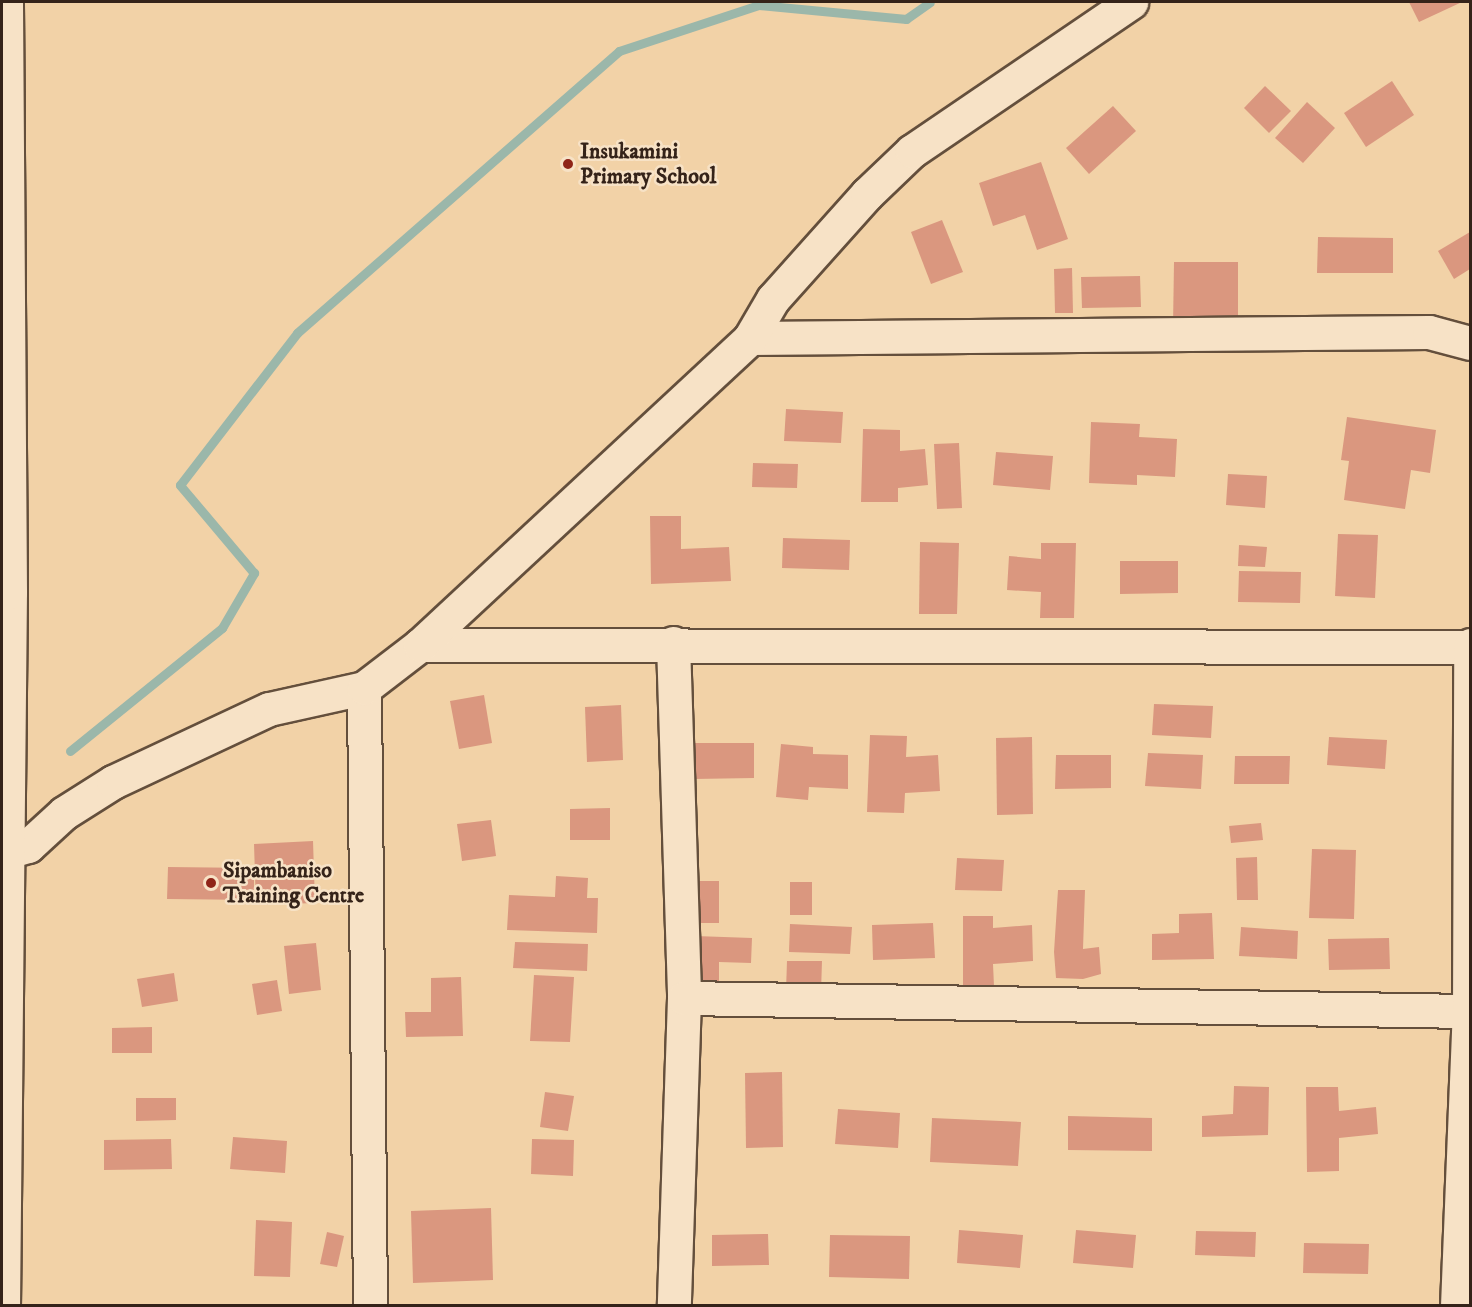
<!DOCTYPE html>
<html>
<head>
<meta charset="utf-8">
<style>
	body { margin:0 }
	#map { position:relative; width:1472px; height:1307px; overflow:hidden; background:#f2d2a7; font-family:"IM FELL DW Pica",serif }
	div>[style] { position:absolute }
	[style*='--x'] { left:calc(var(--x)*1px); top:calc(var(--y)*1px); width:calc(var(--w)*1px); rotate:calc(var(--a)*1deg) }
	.stream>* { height:9px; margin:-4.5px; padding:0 4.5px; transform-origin:4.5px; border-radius:4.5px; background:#9bb7aa }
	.building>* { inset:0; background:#da977f }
	.roads { filter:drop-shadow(2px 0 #644f3c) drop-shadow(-2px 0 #644f3c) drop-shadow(0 2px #644f3c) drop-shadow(0 -2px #644f3c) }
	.street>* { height:33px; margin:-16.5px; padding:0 16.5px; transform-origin:16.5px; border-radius:16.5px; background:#f7e2c6 }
	.secondary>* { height:33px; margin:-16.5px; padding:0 16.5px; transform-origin:16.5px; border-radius:16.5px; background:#f7e2c6 }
	.dots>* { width:16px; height:16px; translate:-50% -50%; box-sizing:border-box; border:3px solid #f7e2c6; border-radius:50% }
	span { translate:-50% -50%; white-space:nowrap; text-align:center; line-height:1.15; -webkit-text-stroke:5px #f7e2c6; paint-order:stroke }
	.poi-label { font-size:22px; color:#352319; font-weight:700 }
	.left { translate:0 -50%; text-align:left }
	.frame { position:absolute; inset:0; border:3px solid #352319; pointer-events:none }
</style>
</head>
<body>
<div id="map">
	<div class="stream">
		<i style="--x:70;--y:751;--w:196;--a:-39"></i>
		<i style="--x:222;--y:628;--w:64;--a:-59.8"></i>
		<i style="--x:254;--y:573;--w:115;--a:-130.1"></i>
		<i style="--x:180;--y:485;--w:192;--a:-52.4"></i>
		<i style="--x:297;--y:333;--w:428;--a:-41.2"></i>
		<i style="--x:619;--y:51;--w:147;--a:-18.2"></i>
		<i style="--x:759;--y:5;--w:148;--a:5.4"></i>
		<i style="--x:906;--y:19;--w:29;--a:-35"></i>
	</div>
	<div class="building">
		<i style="clip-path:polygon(1409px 2px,1462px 2px,1419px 22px)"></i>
		<i style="clip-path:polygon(1392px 81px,1414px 115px,1366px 147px,1344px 113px)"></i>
		<i style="clip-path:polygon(1265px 86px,1291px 111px,1269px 133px,1244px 108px)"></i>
		<i style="clip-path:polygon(1307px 102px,1335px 128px,1303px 163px,1275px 138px)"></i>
		<i style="clip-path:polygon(1113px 106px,1136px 131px,1089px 174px,1066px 148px)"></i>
		<i style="clip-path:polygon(1041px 162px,1068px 239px,1037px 250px,1025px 215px,993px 226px,979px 183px)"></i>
		<i style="clip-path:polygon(942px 220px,963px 272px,931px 284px,911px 232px)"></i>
		<i style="clip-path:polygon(1470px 232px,1470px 269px,1454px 279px,1438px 251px)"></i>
		<i style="clip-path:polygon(1318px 237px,1393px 238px,1393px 273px,1317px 273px)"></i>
		<i style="clip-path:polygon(1174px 262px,1238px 262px,1238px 327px,1173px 327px)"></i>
		<i style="clip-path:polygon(1072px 268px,1073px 313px,1055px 313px,1054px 269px)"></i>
		<i style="clip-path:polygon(1140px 276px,1141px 307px,1082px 308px,1081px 277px)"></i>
		<i style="clip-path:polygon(786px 409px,843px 412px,841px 443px,784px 441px)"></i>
		<i style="clip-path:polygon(1347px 417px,1436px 430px,1430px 473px,1411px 470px,1405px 509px,1344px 500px,1349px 461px,1341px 460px)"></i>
		<i style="clip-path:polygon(1091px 422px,1140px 424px,1139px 437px,1177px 439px,1175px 477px,1137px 475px,1137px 485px,1089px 483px)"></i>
		<i style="clip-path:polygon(863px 429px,900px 430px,900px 451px,925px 449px,928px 485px,898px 488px,898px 502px,861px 502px)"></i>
		<i style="clip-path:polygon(959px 443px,962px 508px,937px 509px,934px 444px)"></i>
		<i style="clip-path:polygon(996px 452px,1053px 456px,1050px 490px,993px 485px)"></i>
		<i style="clip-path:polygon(753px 463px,798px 464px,797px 488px,752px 487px)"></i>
		<i style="clip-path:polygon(1228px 474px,1267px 476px,1265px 508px,1226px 505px)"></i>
		<i style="clip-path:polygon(650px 516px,681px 516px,681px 549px,729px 547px,731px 581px,651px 584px)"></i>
		<i style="clip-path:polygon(1338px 534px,1378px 535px,1375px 598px,1335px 596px)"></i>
		<i style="clip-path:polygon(783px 538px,850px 540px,849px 570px,782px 568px)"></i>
		<i style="clip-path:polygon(920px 542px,959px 543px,957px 614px,919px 614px)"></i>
		<i style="clip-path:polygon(1041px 543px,1076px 543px,1074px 618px,1040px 618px,1041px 592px,1007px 590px,1009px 556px,1041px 559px)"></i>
		<i style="clip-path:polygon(1239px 545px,1267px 547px,1265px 567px,1238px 566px)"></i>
		<i style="clip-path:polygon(1120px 561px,1178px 561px,1178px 593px,1120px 594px)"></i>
		<i style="clip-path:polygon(1239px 571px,1301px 572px,1300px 603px,1238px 602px)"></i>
		<i style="clip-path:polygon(484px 695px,492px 743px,459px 749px,450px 701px)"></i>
		<i style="clip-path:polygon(1154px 704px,1213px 706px,1211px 738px,1152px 735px)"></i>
		<i style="clip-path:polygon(621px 705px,623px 760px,587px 762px,585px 707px)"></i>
		<i style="clip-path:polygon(870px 735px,907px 736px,906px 757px,938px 755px,940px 791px,905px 793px,904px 813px,867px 812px)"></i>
		<i style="clip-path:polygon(1032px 737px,1033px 814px,997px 815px,996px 738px)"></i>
		<i style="clip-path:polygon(1329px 737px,1387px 740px,1385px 769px,1327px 765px)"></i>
		<i style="clip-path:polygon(694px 743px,754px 743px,754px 778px,694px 779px)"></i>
		<i style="clip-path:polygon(781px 744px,813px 747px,813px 754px,848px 755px,848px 789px,809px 787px,808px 800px,776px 797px)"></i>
		<i style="clip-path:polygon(1148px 753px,1203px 755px,1201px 789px,1145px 786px)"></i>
		<i style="clip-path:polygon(1056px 755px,1111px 755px,1111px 788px,1055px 789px)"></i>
		<i style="clip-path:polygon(1235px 756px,1290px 756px,1289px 784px,1234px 784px)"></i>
		<i style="clip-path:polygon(610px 808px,610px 840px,570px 840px,570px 809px)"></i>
		<i style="clip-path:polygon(491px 820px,496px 856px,462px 861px,457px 824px)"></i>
		<i style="clip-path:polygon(1261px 823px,1263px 840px,1231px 843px,1229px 826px)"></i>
		<i style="clip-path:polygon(313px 841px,315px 903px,256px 905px,254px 844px)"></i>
		<i style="clip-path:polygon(1312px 849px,1356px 850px,1354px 919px,1309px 918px)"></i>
		<i style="clip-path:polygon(1257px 857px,1258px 900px,1237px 900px,1236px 858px)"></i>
		<i style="clip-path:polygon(957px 858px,1004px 860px,1002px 891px,955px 890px)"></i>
		<i style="clip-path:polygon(168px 867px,254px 868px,254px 900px,167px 899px)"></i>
		<i style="clip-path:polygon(556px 876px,588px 878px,587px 898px,598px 898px,597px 933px,507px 930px,509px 895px,555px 897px)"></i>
		<i style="clip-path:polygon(686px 881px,719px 881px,719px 923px,686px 923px)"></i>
		<i style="clip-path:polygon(790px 882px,812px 882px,812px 915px,790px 915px)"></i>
		<i style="clip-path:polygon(1058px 890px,1085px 890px,1083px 949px,1099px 947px,1101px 974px,1083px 979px,1056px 978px,1054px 952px)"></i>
		<i style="clip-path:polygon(1212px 913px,1214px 959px,1152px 960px,1152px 934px,1179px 933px,1179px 914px)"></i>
		<i style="clip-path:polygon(963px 916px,993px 916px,993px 928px,1032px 925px,1033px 961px,993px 964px,994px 986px,963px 987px)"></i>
		<i style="clip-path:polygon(933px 923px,935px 958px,873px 960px,872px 925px)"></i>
		<i style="clip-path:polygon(790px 924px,852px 927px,850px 954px,789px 952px)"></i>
		<i style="clip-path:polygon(1241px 927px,1298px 931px,1297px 959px,1239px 956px)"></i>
		<i style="clip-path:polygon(695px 936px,752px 938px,751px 963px,719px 962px,719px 988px,696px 989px)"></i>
		<i style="clip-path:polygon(1389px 938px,1390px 969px,1329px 970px,1328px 939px)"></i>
		<i style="clip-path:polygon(515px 942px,588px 944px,587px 971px,513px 968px)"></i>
		<i style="clip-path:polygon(316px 943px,321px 990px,289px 994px,284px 946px)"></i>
		<i style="clip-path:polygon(787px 961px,822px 961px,821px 992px,786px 991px)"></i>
		<i style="clip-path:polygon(174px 973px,178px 1001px,142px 1007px,137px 979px)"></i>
		<i style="clip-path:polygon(534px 975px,574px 977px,570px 1042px,530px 1041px)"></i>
		<i style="clip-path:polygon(461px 977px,463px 1036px,406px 1037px,405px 1012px,431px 1012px,431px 978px)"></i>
		<i style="clip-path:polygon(277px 980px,282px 1011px,257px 1015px,252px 984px)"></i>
		<i style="clip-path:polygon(152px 1027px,152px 1053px,112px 1053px,112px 1028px)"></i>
		<i style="clip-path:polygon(782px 1072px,783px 1147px,746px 1148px,745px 1073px)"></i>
		<i style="clip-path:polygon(1234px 1086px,1269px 1087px,1268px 1135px,1202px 1137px,1202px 1116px,1233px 1114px)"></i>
		<i style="clip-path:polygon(1306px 1087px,1338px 1087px,1339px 1111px,1376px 1107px,1378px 1134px,1339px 1138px,1339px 1171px,1307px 1172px)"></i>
		<i style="clip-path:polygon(545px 1092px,574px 1096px,568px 1131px,540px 1127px)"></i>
		<i style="clip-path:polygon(136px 1098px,176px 1098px,176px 1120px,136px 1121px)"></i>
		<i style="clip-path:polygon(838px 1109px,900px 1113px,898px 1148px,835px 1144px)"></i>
		<i style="clip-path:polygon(1068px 1116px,1152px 1118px,1152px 1151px,1068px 1150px)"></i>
		<i style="clip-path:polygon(932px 1118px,1021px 1122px,1018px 1166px,930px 1162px)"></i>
		<i style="clip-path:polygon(233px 1137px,287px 1141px,285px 1173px,230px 1169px)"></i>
		<i style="clip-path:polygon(171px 1139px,172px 1169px,104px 1170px,104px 1140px)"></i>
		<i style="clip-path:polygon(532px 1139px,574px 1140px,573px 1176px,531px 1174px)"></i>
		<i style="clip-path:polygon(491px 1208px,493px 1280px,413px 1283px,411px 1211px)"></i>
		<i style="clip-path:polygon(256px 1220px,292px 1222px,290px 1277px,254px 1276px)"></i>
		<i style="clip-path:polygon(959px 1230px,1023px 1235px,1020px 1268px,957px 1263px)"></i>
		<i style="clip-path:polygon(1076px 1230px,1136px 1235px,1133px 1268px,1073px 1263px)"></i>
		<i style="clip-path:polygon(1196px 1231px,1256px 1232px,1255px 1257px,1195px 1255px)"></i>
		<i style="clip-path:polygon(327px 1232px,344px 1236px,337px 1267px,320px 1264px)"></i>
		<i style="clip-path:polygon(768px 1234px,769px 1265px,712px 1266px,712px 1235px)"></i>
		<i style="clip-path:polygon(830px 1235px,910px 1236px,909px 1279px,829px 1277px)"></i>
		<i style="clip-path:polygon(1304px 1243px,1369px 1244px,1368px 1274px,1303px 1273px)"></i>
	</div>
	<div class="roads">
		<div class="street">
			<i style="--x:750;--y:338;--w:679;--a:-0.51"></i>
			<i style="--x:1429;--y:332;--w:42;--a:15"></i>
			<i style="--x:673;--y:643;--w:355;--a:88.2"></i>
			<i style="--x:684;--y:998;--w:308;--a:91.9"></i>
			<i style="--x:420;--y:645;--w:1050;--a:0.11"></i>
			<i style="--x:7;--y:852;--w:22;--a:-16"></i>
			<i style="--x:28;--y:846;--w:49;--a:-42.5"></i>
			<i style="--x:64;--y:813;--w:58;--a:-32.3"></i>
			<i style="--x:113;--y:782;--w:172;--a:-25.1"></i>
			<i style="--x:269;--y:709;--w:97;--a:-12.5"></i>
			<i style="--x:684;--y:998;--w:786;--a:0.95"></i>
			<i style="--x:370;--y:1306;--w:618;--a:-90.56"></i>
			<i style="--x:364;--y:688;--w:71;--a:-37.5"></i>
			<i style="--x:420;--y:645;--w:451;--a:-42.9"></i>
			<i style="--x:750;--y:338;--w:45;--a:-59.5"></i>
			<i style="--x:773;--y:299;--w:141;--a:-48.2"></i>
			<i style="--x:867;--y:194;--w:62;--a:-43.7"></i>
			<i style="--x:912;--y:151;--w:265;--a:-34.2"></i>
			<i style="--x:1457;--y:1306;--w:295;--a:-87.7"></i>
			<i style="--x:1469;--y:1011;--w:366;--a:-89.8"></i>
		</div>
		<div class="secondary">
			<i style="--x:3;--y:1306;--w:714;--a:-89.44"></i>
			<i style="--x:10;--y:592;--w:590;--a:-90.39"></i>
		</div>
	</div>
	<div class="dots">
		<i style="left:568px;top:164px;background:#8f2418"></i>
		<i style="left:211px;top:883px;background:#8f2418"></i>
	</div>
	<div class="poi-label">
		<span class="left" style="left:580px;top:164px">Insukamini<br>Primary School</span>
		<span class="left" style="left:223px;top:883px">Sipambaniso<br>Training Centre</span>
	</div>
	<div class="frame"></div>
</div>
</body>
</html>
